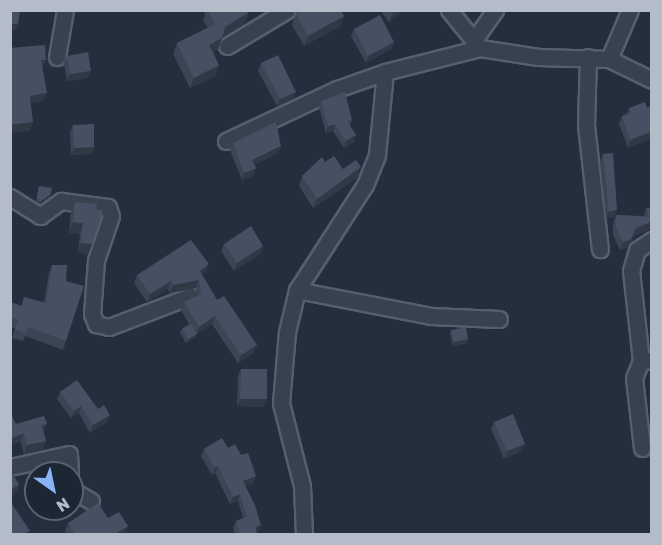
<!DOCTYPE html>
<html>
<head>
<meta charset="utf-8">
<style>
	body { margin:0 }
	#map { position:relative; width:662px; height:545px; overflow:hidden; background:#242f3e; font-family:Rubik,sans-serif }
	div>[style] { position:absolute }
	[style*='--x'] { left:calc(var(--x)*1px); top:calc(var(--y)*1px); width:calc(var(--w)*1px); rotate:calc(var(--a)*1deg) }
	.roads { filter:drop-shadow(2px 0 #565f6c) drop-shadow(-2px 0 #565f6c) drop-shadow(0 2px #565f6c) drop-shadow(0 -2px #565f6c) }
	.minor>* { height:15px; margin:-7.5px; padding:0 7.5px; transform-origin:7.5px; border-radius:7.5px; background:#38414e }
	.wall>* { inset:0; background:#3b4654 }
	.shaded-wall>* { inset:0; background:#303945 }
	.building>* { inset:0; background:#455162 }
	span { translate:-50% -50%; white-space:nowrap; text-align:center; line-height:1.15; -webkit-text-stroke:6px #1d2633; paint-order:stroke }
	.frame { position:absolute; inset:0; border:12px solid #b4bcc9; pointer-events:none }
	.north { position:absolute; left:24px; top:461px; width:60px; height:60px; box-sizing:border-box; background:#1d2633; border:2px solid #59626f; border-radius:50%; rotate:147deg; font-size:16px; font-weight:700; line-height:24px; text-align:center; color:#b4bcc9 }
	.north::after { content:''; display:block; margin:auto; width:21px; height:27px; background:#8ab4f8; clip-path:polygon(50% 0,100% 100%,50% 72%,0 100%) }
</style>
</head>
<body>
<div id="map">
	<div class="roads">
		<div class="minor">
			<i style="--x:449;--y:10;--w:49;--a:50.8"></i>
			<i style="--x:480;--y:48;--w:59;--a:8.8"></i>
			<i style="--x:538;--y:57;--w:71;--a:1.6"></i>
			<i style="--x:609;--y:59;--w:48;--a:26"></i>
			<i style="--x:474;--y:40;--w:37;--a:-55"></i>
			<i style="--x:227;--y:46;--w:70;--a:-31"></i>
			<i style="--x:57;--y:57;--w:48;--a:-80.3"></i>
			<i style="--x:588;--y:57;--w:68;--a:91.7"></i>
			<i style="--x:586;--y:125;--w:125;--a:83.6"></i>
			<i style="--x:609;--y:59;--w:53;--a:-66.8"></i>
			<i style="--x:226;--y:141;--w:123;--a:-25.1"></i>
			<i style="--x:337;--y:89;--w:51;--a:-19.5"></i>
			<i style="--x:385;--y:72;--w:98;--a:-14.2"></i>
			<i style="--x:10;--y:197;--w:36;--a:32"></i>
			<i style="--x:40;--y:216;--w:26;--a:-36"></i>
			<i style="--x:61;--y:201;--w:47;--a:7.3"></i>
			<i style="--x:108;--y:207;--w:9;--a:72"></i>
			<i style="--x:111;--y:216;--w:46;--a:108.8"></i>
			<i style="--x:96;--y:260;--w:54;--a:94.2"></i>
			<i style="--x:92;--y:314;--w:11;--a:68"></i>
			<i style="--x:96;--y:324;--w:13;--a:13"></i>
			<i style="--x:109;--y:327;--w:87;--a:-20.9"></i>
			<i style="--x:297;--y:290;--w:136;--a:11"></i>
			<i style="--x:431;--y:316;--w:68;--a:2.5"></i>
			<i style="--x:641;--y:361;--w:91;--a:-96.3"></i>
			<i style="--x:631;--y:271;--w:22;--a:-74"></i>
			<i style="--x:637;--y:250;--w:18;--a:-34"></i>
			<i style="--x:642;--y:448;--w:70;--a:-96.5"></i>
			<i style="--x:634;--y:378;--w:18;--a:-68"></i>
			<i style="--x:641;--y:361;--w:11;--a:-5"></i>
			<i style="--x:10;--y:467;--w:60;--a:-12.4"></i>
			<i style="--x:69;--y:454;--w:19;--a:87"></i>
			<i style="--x:72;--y:490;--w:22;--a:30"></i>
			<i style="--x:304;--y:534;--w:48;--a:-92.4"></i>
			<i style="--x:302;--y:486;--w:86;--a:-104.2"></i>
			<i style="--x:281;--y:403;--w:71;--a:-85.2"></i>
			<i style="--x:287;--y:332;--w:43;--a:-76.6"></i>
			<i style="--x:297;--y:290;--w:125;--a:-57.1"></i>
			<i style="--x:365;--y:185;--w:32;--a:-68"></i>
			<i style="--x:377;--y:155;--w:83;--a:-84.5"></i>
		</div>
	</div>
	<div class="wall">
		<i style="clip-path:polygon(205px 10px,248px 10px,249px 12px,245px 23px,222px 38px,218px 49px,213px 52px,219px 65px,215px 76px,190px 88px,173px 54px,177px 43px,208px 28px,203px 20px,205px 15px,204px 13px)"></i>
		<i style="clip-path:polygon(380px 10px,404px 10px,389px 22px)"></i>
		<i style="clip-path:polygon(296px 14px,344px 16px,340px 26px,304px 46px,292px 25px)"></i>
		<i style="clip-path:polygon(354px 29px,394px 42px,391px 49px,366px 63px,351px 36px)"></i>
		<i style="clip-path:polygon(67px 56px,88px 78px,67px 81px,64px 63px)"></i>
		<i style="clip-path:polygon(261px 63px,293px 99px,277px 106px,258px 71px)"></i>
		<i style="clip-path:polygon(321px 101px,352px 120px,350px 125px,354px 142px,344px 148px,333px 131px,326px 133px,319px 108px)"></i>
		<i style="clip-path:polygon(629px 108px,647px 108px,628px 148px,619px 124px,622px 116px,627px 114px)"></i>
		<i style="clip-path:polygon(73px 125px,94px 147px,92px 154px,71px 155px,70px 132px)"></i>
		<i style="clip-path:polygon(233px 143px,278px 153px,254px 165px,256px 168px,253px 176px,242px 180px,230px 150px)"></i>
		<i style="clip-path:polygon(603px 154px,615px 217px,606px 218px,600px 161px)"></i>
		<i style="clip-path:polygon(325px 162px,358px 177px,313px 208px,299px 186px,302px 176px)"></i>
		<i style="clip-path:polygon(39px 186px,49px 197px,40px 204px,36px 202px)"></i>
		<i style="clip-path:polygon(75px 202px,97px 204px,88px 254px,78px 253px,80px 234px,69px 233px,71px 212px)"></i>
		<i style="clip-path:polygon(651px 207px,651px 229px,634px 236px,628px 247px,620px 250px,613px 235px,613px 223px,616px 215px,644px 216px,646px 209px)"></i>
		<i style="clip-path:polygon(224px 244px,263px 246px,261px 253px,234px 271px,221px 251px)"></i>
		<i style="clip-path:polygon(52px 265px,66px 341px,63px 350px,25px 336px,23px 341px,12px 338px,15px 328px,10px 327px,10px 302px,21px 306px,24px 297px,44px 303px,49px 273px)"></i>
		<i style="clip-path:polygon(206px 272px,202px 275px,217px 300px,254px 353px,238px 363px,212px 324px,197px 334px,196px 337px,186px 343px,180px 333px,182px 329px,189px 324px,181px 310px,184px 302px,197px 296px,196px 288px,170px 293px,168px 289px,147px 302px,134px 283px,137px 275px)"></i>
		<i style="clip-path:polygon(451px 330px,468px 339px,467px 343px,453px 346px,450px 334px)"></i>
		<i style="clip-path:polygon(241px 369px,264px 407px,237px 406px,238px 376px)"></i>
		<i style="clip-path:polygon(60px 392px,107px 422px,90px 433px,79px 413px,71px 418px,57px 399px)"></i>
		<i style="clip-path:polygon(494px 422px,525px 444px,522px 451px,504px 459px,491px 429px)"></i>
		<i style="clip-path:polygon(16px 424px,44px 432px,43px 450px,24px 454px)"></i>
		<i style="clip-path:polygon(228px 448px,241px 455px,256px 476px,253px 483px,245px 486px,258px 532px,257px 533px,257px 534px,235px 534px,233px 528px,236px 521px,243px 518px,238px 501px,230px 504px,215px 473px,212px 475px,201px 456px,204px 449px)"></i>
		<i style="clip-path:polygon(108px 518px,128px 526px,125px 534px,67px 534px,65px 531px,68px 523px)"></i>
	</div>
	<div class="shaded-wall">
		<i style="clip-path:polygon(395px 10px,404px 10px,389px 22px,393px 12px)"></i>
		<i style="clip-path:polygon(249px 12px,245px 23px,222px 38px,225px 27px)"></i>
		<i style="clip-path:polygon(344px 16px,340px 26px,304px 46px,308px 36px)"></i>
		<i style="clip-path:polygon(10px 24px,18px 24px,15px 31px,10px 31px)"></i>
		<i style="clip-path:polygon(222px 38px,218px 49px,206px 56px,209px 45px)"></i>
		<i style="clip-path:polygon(394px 42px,391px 49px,366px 63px,368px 56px)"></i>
		<i style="clip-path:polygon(41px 60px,46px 60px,43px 68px,38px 69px)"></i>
		<i style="clip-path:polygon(219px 65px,215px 76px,190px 88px,194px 78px)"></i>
		<i style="clip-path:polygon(91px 71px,88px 78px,67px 81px,70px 74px)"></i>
		<i style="clip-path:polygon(296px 92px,293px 99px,277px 106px,280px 99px)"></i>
		<i style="clip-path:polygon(47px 93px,43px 101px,27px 104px,30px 96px)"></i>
		<i style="clip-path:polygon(33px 122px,30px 131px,10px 133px,10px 125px)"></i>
		<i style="clip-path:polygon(335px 125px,333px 131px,326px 133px,328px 126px)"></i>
		<i style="clip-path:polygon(651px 132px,651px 139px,628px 148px,630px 140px)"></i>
		<i style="clip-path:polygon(356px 135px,354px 142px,344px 148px,346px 141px)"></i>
		<i style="clip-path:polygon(281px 146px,278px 153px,250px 167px,252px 160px)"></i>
		<i style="clip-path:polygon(94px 147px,92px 154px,71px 155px,74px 148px)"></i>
		<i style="clip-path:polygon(361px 167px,358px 177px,313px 208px,317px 199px)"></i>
		<i style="clip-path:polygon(256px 168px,253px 176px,242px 180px,244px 173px)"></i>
		<i style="clip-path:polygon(51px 194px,49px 197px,40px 204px,41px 201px)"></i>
		<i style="clip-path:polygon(617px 210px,615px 217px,606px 218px,609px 211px)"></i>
		<i style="clip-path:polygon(73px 222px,83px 223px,80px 234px,69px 233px)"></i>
		<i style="clip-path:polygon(651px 222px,651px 229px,634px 236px,628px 247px,620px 250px,623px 242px,636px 228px)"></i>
		<i style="clip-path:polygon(81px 243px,92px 244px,88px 254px,78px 253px)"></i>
		<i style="clip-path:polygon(263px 246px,261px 253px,234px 271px,237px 263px)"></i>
		<i style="clip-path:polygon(209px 264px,206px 272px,197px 279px,200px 271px)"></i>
		<i style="clip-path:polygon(199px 280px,196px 288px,170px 293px,173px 285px)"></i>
		<i style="clip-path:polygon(171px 281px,168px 289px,147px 302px,150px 294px)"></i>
		<i style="clip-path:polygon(215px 316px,212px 324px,197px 334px,196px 337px,186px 343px,188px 339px,196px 334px,199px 327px)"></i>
		<i style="clip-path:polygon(468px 339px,467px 343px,453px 346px,454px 342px)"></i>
		<i style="clip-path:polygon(257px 345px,254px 353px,238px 363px,241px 355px)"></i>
		<i style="clip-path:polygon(240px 399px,267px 399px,264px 407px,237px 406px)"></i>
		<i style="clip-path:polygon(81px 406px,79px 413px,71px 418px,74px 411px)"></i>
		<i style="clip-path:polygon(110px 415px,107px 422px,90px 433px,93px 425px)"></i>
		<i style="clip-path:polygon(47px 424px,43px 432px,42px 426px)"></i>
		<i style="clip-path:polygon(24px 433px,20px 442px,10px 446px,10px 439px)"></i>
		<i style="clip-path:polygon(46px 441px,43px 450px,24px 454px,27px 445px)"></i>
		<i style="clip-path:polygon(525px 444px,522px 451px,504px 459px,507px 451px)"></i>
		<i style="clip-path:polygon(218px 466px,215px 473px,212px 475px,215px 468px)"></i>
		<i style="clip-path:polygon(256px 476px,253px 483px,240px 488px,243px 481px)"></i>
		<i style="clip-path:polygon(19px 485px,17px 492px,10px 496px,10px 490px)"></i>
		<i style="clip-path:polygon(240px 494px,238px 501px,230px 504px,233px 497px)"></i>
		<i style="clip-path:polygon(261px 525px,258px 532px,252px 534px,255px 527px)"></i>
		<i style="clip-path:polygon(128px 526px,125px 534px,115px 534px)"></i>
	</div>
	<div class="building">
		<i style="clip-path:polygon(10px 10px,20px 10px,18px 24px,10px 24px)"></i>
		<i style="clip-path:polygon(208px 10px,248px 10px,249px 12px,225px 27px,222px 38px,209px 45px,219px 65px,194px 78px,177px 43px,215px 24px)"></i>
		<i style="clip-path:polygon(303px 10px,341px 10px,344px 16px,308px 36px,296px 14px)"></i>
		<i style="clip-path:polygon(380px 15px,394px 42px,368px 56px,354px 29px)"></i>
		<i style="clip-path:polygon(45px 45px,46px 60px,41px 60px,47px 93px,30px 96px,33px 122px,10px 125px,10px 48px)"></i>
		<i style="clip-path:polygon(88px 52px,91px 71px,70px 74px,67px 56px)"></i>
		<i style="clip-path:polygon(278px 55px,296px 92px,280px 99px,261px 63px)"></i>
		<i style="clip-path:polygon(345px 92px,352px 120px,347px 121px,356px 135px,346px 141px,335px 125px,328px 126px,321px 101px)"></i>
		<i style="clip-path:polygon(645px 102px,647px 108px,651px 106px,651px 132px,630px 140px,622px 116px,631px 113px,629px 108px)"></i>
		<i style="clip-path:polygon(276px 122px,281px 146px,252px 160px,256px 168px,244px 173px,233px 143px)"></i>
		<i style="clip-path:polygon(94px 124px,94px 147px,74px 148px,73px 125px)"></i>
		<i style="clip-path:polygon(613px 153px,617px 210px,609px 211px,603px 154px)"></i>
		<i style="clip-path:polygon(334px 156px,343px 169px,356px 160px,361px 167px,317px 199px,302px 176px,322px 157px,325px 162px)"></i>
		<i style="clip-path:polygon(39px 186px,52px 188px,51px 194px,41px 201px,37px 198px)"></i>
		<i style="clip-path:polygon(75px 202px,97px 204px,96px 210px,103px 210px,92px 244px,81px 243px,83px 223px,73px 222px)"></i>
		<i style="clip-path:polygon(651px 207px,651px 222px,636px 228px,631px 239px,623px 242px,616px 227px,616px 215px,650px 217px,646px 209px)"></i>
		<i style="clip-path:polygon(251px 226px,263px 246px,237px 263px,224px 244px)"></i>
		<i style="clip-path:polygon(191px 240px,209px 264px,200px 271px,217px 300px,224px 296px,257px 345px,241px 355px,215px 316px,199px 327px,184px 302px,201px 294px,199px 280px,173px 285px,171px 281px,150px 294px,137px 275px)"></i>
		<i style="clip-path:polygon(52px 265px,67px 265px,66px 281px,84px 286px,66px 341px,28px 327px,26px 333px,15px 330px,18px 320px,10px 317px,10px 302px,22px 306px,24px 297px,46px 303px)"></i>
		<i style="clip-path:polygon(191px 324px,197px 334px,188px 339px,182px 329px)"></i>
		<i style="clip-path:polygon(466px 327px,468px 339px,454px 342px,451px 330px)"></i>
		<i style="clip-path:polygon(241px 369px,267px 369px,267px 399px,240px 399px)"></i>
		<i style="clip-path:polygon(77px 380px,98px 409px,104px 405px,110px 415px,93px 425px,81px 406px,74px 411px,60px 392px)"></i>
		<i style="clip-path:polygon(10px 412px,16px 424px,44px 416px,47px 424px,42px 426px,46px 441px,27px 445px,24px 433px,10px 439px)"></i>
		<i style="clip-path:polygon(513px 414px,525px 444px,507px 451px,494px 422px)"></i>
		<i style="clip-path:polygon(222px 438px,228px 448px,235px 444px,241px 455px,248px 453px,256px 476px,243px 481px,255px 505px,261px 525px,255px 527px,257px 534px,240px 534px,236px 521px,247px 517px,240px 494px,233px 497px,218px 466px,215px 468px,204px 449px)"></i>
		<i style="clip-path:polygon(13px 474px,19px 485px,10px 490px,10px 475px)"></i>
		<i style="clip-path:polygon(10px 501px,30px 531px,24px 534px,10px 534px)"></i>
		<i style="clip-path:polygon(98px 503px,108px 518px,119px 512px,128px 526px,115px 534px,71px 534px,74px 533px,68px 523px)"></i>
	</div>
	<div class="frame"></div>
	<div class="north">N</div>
</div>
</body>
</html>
